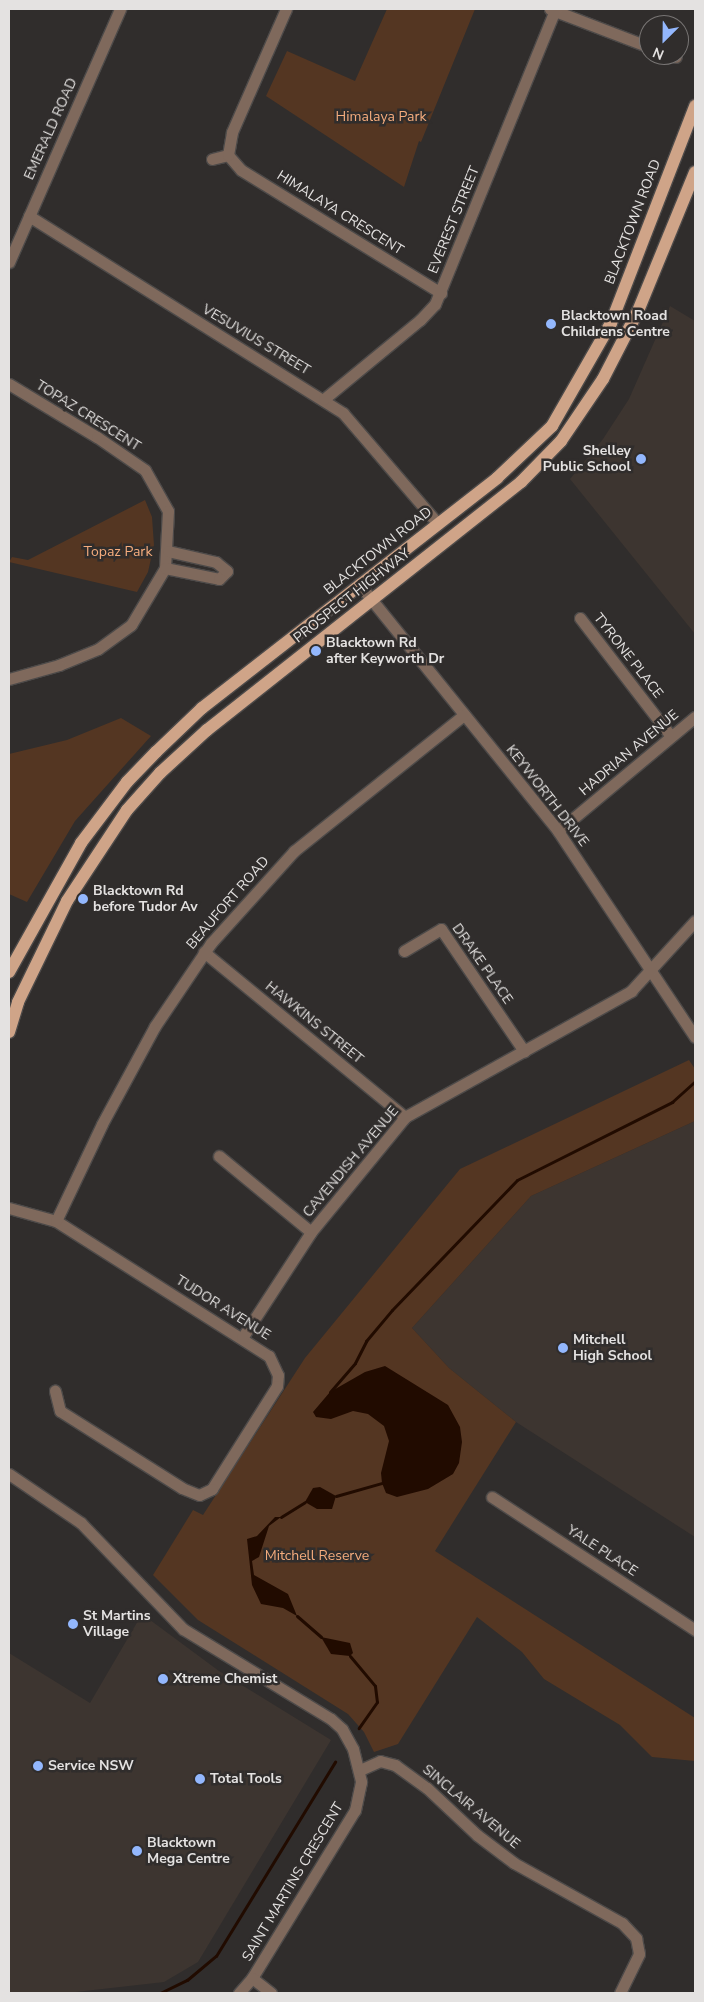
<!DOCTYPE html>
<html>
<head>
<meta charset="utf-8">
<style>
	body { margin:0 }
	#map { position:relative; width:704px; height:2002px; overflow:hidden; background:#302d2c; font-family:"Nunito Sans",sans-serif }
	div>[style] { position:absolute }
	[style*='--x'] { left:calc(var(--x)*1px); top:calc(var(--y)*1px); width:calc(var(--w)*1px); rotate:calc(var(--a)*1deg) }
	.built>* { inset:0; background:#3d3530 }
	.green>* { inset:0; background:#543622 }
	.water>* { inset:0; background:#210b00 }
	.stream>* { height:3px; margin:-1.5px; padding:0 1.5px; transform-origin:1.5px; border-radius:1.5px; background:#210b00 }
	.roads { filter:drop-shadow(1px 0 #4d4a49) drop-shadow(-1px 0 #4d4a49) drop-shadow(0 1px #4d4a49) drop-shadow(0 -1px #4d4a49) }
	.minor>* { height:11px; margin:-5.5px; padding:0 5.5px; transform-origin:5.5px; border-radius:5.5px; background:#7f695c }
	.major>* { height:12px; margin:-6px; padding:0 6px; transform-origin:6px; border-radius:6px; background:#cfa488 }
	.dots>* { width:14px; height:14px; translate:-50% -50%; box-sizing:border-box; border:2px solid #302d2c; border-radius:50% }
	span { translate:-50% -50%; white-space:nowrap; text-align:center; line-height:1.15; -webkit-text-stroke:5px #302d2c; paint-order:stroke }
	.park-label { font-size:14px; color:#f5ac7d }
	.street-label { font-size:14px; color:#e4e2e1 }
	.poi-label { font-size:14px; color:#e4e2e1; font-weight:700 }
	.left { translate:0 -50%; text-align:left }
	.right { translate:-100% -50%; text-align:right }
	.frame { position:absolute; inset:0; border:10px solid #e4e2e1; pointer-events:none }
	.north { position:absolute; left:639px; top:15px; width:50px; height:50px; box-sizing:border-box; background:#302d2c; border:1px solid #787574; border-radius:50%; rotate:203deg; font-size:14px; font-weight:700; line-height:20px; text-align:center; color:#e4e2e1 }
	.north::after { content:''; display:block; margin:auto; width:18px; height:22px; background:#93b7fd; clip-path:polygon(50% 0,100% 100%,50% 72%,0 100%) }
</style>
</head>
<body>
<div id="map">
	<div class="built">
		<i style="clip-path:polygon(670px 306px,695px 321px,695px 634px,570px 479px,603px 439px,629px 399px)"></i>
		<i style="clip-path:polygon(695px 1121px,695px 1537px,516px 1422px,449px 1368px,412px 1328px,531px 1196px)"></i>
		<i style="clip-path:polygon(142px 1614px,219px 1671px,331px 1740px,198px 1962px,164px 1982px,67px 1993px,9px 1992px,9px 1653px,90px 1703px)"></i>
	</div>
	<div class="green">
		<i style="clip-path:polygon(387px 9px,475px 9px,421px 142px,419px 141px,404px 187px,266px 96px,287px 51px,355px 81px)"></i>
		<i style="clip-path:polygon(145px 500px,152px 517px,154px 545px,148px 572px,137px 592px,9px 562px,12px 557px,28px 560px)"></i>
		<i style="clip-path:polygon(121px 718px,151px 736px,75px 821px,27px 902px,9px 894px,9px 754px,67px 740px)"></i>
		<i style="clip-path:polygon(689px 1060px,695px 1069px,695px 1121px,531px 1196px,412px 1328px,449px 1368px,516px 1422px,435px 1551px,695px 1718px,695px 1761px,652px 1757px,620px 1725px,544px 1679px,522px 1652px,477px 1617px,398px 1744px,374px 1752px,364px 1732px,348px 1714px,198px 1620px,153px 1575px,193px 1510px,203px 1515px,305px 1358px,460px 1169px)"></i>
	</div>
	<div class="water">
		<i style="clip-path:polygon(385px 1366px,448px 1405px,460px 1427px,462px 1442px,459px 1463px,453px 1474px,428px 1489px,397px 1497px,386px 1493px,382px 1483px,381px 1473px,389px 1441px,384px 1426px,368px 1414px,353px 1411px,331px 1419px,316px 1417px,313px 1412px,330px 1392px,365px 1372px)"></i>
		<i style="clip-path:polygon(320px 1487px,336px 1496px,332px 1509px,317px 1509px,305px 1502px,313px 1488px)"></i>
		<i style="clip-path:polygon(275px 1517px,281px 1517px,269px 1526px,259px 1557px,252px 1561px,254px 1575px,288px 1594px,297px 1616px,283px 1608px,261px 1604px,252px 1585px,247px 1539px,257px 1536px)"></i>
		<i style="clip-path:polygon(321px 1637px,350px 1643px,353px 1653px,350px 1656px,331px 1654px)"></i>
	</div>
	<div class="stream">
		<i style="--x:330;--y:1392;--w:38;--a:-49"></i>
		<i style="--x:355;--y:1363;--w:25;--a:-63"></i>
		<i style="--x:366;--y:1341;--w:40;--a:-50"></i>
		<i style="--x:392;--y:1310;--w:180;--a:-46.1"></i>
		<i style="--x:517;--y:1180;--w:174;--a:-26.7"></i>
		<i style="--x:672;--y:1102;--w:31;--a:-42"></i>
		<i style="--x:336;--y:1496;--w:48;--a:-15.8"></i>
		<i style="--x:281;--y:1517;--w:28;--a:-32"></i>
		<i style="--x:297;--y:1616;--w:32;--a:41"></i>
		<i style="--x:350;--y:1656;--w:39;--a:50"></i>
		<i style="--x:375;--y:1686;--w:16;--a:83"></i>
		<i style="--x:377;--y:1702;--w:32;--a:125"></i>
		<i style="--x:160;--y:1993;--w:30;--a:-26"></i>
		<i style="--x:187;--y:1980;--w:38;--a:-40"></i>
		<i style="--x:216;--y:1956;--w:228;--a:-58.5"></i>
	</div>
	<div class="roads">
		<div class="minor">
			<i style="--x:550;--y:9;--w:106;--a:21"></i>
			<i style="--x:670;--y:55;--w:6;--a:18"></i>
			<i style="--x:228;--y:155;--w:20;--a:49"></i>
			<i style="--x:241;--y:170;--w:235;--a:31.6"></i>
			<i style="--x:212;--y:159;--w:16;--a:-14"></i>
			<i style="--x:228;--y:155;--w:23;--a:-80"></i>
			<i style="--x:232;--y:132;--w:134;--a:-66.3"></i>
			<i style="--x:29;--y:216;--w:371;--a:32.1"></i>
			<i style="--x:343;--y:413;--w:146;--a:49.4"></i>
			<i style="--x:9;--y:262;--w:276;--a:-66.3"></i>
			<i style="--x:9;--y:384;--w:103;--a:31.1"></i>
			<i style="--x:97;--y:437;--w:58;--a:34.5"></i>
			<i style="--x:145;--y:470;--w:47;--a:60.7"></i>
			<i style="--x:168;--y:511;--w:57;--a:93"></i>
			<i style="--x:165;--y:568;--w:66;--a:120.8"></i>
			<i style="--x:131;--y:625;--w:41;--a:144"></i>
			<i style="--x:98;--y:649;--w:42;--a:157.7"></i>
			<i style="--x:59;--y:665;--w:52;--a:164.4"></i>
			<i style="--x:324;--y:399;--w:124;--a:-39.5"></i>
			<i style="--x:420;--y:320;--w:22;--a:-47"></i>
			<i style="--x:435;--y:304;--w:315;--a:-67.8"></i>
			<i style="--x:165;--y:568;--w:55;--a:11.5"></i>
			<i style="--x:219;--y:579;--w:11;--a:-45"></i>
			<i style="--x:227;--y:571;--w:14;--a:-141"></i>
			<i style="--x:216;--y:562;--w:49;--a:-167.1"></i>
			<i style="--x:359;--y:584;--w:317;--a:51.1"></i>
			<i style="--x:558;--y:831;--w:247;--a:56.4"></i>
			<i style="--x:580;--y:618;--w:149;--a:52.4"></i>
			<i style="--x:558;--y:831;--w:178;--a:-39.8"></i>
			<i style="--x:404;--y:951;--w:43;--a:-30.7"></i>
			<i style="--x:441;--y:929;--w:148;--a:55.8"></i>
			<i style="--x:204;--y:952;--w:260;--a:39.4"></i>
			<i style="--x:219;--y:1156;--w:119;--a:39.6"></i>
			<i style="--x:9;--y:1208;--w:49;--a:15.5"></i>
			<i style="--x:56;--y:1221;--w:252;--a:32.4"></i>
			<i style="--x:269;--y:1356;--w:21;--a:65"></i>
			<i style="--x:278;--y:1375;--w:11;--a:95"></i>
			<i style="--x:277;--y:1386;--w:122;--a:122.3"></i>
			<i style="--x:212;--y:1489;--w:14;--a:155"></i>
			<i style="--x:199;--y:1495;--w:18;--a:-158"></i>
			<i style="--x:182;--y:1488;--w:144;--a:-147.7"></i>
			<i style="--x:60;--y:1411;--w:21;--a:-104"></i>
			<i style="--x:56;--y:1221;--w:107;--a:-64.6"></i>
			<i style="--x:102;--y:1124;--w:111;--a:-61.6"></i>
			<i style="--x:155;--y:1026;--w:100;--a:-56"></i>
			<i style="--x:211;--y:943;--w:124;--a:-47.9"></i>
			<i style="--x:294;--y:851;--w:218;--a:-38.7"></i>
			<i style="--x:242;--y:1338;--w:126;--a:-56.9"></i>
			<i style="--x:311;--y:1232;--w:149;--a:-50.7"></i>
			<i style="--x:405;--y:1117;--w:259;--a:-29.1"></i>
			<i style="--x:631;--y:991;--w:95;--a:-47.6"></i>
			<i style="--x:9;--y:1474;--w:87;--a:34.2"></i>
			<i style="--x:81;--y:1523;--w:147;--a:46.1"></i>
			<i style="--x:183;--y:1629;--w:173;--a:31.3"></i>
			<i style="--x:331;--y:1719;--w:15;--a:42"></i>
			<i style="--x:342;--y:1729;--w:23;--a:61"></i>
			<i style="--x:353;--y:1749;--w:34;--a:76"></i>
			<i style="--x:361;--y:1782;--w:29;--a:102"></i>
			<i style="--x:355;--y:1810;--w:197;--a:121.5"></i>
			<i style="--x:252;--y:1978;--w:20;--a:131"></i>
			<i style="--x:492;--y:1497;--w:243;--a:33.2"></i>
			<i style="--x:360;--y:1770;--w:22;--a:-24"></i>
			<i style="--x:380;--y:1761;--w:16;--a:15"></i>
			<i style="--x:395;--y:1765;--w:39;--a:36"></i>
			<i style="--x:427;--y:1788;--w:69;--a:43.2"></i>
			<i style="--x:477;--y:1835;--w:46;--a:37.1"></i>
			<i style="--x:514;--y:1863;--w:124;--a:29.1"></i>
			<i style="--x:622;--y:1923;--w:21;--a:47"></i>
			<i style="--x:636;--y:1938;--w:16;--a:79"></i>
			<i style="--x:639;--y:1954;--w:43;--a:116"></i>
			<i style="--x:252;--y:1978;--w:24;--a:38"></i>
		</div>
		<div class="major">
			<i style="--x:9;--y:972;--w:148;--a:-60.8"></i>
			<i style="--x:81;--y:843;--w:76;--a:-53"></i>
			<i style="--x:127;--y:782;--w:42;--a:-46"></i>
			<i style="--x:156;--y:752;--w:64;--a:-43.7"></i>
			<i style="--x:202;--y:708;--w:374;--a:-37.9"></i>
			<i style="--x:497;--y:478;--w:76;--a:-43.4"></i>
			<i style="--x:552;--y:426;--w:119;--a:-60.2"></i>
			<i style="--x:611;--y:323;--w:233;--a:-68.8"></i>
			<i style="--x:9;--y:1032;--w:31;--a:-73"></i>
			<i style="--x:18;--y:1002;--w:112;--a:-64.1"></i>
			<i style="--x:67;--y:901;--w:109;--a:-56.6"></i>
			<i style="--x:127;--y:810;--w:50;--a:-48.3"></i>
			<i style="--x:160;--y:773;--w:64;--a:-42.5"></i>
			<i style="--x:207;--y:730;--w:400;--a:-38.3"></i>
			<i style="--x:521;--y:482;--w:57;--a:-45.7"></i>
			<i style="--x:561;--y:441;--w:75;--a:-55.9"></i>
			<i style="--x:603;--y:379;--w:76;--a:-62.8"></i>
			<i style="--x:638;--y:311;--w:150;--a:-67.7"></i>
		</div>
	</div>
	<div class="dots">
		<i style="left:551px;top:324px;background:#93b7fd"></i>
		<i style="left:641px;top:459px;background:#93b7fd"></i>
		<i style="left:316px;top:651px;background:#93b7fd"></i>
		<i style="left:83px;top:899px;background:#93b7fd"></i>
		<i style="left:563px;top:1348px;background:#93b7fd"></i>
		<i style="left:73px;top:1624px;background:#93b7fd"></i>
		<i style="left:163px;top:1679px;background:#93b7fd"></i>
		<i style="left:38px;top:1766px;background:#93b7fd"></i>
		<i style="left:200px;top:1779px;background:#93b7fd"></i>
		<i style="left:137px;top:1851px;background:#93b7fd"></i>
	</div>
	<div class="park-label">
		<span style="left:381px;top:117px">Himalaya Park</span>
		<span style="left:118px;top:552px">Topaz Park</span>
		<span style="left:317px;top:1556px">Mitchell Reserve</span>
	</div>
	<div class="street-label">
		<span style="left:51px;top:129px;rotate:-66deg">EMERALD ROAD</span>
		<span style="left:340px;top:213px;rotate:32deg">HIMALAYA CRESCENT</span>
		<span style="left:454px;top:220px;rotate:-68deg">EVEREST STREET</span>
		<span style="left:633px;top:222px;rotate:-69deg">BLACKTOWN ROAD</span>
		<span style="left:256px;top:340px;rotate:31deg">VESUVIUS STREET</span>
		<span style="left:88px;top:416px;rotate:32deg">TOPAZ CRESCENT</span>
		<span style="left:378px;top:551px;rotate:-38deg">BLACKTOWN ROAD</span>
		<span style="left:352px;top:596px;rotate:-38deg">PROSPECT HIGHWAY</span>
		<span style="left:628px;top:656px;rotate:52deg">TYRONE PLACE</span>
		<span style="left:629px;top:753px;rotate:-40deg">HADRIAN AVENUE</span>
		<span style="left:547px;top:796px;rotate:52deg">KEYWORTH DRIVE</span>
		<span style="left:228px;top:903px;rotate:-49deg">BEAUFORT ROAD</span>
		<span style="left:482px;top:964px;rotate:55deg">DRAKE PLACE</span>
		<span style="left:314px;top:1023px;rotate:39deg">HAWKINS STREET</span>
		<span style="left:351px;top:1162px;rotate:-50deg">CAVENDISH AVENUE</span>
		<span style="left:223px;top:1308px;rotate:32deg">TUDOR AVENUE</span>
		<span style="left:602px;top:1551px;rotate:33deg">YALE PLACE</span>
		<span style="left:471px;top:1807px;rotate:40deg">SINCLAIR AVENUE</span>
		<span style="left:293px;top:1882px;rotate:-59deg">SAINT MARTINS CRESCENT</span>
	</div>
	<div class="poi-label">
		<span class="left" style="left:561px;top:324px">Blacktown Road<br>Childrens Centre</span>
		<span class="right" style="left:631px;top:459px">Shelley<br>Public School</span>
		<span class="left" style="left:326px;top:651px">Blacktown Rd<br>after Keyworth Dr</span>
		<span class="left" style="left:93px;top:899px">Blacktown Rd<br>before Tudor Av</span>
		<span class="left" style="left:573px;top:1348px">Mitchell<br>High School</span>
		<span class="left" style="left:83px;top:1624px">St Martins<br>Village</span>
		<span class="left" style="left:173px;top:1679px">Xtreme Chemist</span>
		<span class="left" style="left:48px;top:1766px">Service NSW</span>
		<span class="left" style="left:210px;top:1779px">Total Tools</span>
		<span class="left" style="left:147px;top:1851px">Blacktown<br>Mega Centre</span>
	</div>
	<div class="frame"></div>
	<div class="north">N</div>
</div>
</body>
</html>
